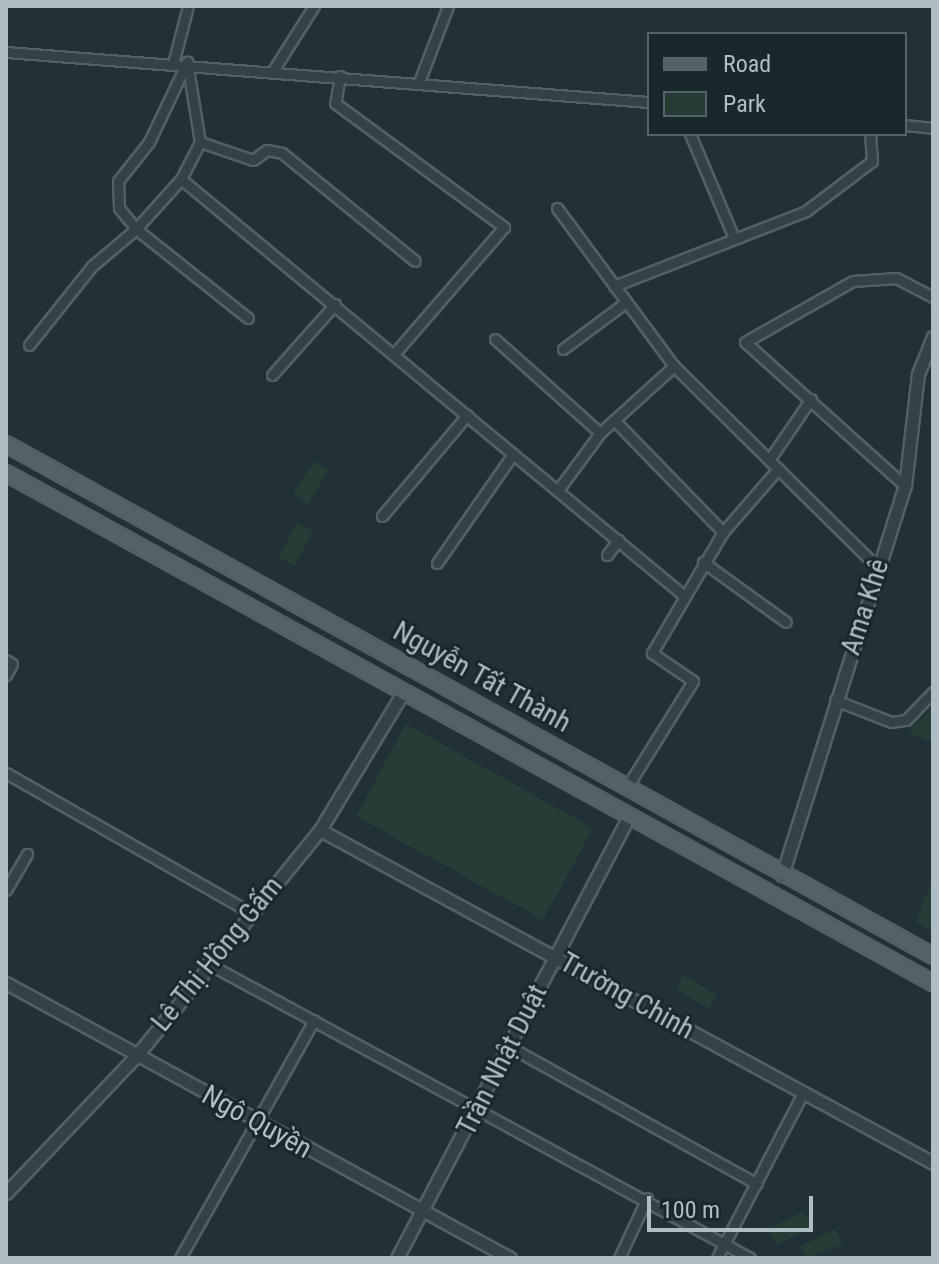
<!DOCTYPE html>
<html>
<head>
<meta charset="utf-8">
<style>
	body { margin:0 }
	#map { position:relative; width:939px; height:1264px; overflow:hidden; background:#213137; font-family:"Roboto Condensed",sans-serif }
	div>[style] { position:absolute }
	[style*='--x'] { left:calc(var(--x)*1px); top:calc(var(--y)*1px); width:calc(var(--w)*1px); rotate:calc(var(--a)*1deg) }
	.green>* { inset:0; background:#263d37 }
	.roads { filter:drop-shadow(2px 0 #526066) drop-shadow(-2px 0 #526066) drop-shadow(0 2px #526066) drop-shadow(0 -2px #526066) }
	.minor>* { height:9px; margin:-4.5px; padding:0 4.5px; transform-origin:4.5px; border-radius:4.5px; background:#344248 }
	.tertiary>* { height:11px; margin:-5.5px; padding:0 5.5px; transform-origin:5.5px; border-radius:5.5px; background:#344248 }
	.primary>* { height:14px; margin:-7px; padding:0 7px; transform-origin:7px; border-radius:7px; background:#526268 }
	span { translate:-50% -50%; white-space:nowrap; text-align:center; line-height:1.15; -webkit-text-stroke:6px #1a272d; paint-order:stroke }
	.street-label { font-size:28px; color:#afbec5 }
	.frame { position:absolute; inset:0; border:8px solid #afbec5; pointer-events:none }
	.legend { position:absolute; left:647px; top:32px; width:260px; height:104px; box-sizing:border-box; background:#1a272d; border:2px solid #56636a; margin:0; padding:10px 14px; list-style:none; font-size:24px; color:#afbec5 }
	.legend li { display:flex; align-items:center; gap:16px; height:40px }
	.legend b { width:40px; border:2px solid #56636a }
	.scale { position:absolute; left:647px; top:1196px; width:166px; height:36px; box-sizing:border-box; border:4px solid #afbec5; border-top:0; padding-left:10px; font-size:24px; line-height:28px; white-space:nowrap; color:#afbec5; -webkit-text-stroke:6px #1a272d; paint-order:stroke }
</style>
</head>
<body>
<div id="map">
	<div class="green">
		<i style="clip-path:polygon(314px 461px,329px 470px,308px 504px,293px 494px)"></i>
		<i style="clip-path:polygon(297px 523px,313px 531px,294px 566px,278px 557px)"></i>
		<i style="clip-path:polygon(933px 707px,933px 743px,908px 732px)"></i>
		<i style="clip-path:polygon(406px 724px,593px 828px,543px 920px,356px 816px)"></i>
		<i style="clip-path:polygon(933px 876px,933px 931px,916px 922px)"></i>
		<i style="clip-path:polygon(683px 975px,717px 995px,709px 1008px,676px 989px)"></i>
		<i style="clip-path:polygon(803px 1211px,811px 1227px,776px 1245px,768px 1229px)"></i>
		<i style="clip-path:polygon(835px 1229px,843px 1244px,806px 1258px,800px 1247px)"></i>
	</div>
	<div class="roads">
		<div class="minor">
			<i style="--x:6;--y:52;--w:645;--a:4.45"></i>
			<i style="--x:174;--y:60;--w:56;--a:-75.5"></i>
			<i style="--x:274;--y:69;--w:75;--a:-57.6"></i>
			<i style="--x:340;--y:76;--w:27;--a:100"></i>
			<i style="--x:335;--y:103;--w:210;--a:36.3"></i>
			<i style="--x:504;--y:227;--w:168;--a:130.9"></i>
			<i style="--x:419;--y:82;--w:81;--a:-69.1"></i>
			<i style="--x:905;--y:125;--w:28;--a:6"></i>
			<i style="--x:690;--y:134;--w:113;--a:67.1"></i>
			<i style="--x:200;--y:142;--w:56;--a:18.8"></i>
			<i style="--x:253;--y:160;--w:17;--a:-36"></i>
			<i style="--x:267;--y:150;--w:15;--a:11"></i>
			<i style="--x:282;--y:153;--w:171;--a:39.1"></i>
			<i style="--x:181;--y:179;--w:651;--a:39.64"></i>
			<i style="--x:557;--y:208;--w:197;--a:53.5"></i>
			<i style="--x:674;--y:366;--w:287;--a:44.7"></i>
			<i style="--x:614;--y:286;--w:206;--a:-21.3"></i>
			<i style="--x:806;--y:211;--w:83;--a:-37.1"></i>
			<i style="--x:872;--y:161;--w:27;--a:-94"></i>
			<i style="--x:495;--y:339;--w:141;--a:41.8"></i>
			<i style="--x:29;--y:345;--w:101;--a:-51.4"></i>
			<i style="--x:92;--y:266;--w:57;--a:-40.1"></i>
			<i style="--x:136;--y:229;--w:27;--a:-129"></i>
			<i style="--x:119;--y:208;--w:27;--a:-92"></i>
			<i style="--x:118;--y:181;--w:50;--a:-51.5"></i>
			<i style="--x:149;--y:142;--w:89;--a:-64.6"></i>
			<i style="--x:187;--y:62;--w:81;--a:80.8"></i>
			<i style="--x:200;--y:142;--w:42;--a:117.2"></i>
			<i style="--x:181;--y:179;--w:67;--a:132"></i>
			<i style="--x:136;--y:229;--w:143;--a:38.5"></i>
			<i style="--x:563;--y:349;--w:79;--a:-36.7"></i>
			<i style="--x:272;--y:375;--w:95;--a:-48.4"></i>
			<i style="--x:614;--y:420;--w:156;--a:45.8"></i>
			<i style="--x:769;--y:460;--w:74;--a:-55.5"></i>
			<i style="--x:905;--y:486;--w:215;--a:-138"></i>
			<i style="--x:745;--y:342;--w:124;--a:-29.5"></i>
			<i style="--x:853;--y:281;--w:43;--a:-4"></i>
			<i style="--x:896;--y:278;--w:42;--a:27.2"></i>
			<i style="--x:558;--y:490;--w:71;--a:-53.6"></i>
			<i style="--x:600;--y:433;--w:100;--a:-42.2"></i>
			<i style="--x:382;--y:516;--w:132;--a:-49.9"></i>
			<i style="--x:607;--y:555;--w:19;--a:-54"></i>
			<i style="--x:703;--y:562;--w:102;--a:35.9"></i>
			<i style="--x:437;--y:563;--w:133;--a:-55.1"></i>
			<i style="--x:6;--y:660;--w:7;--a:34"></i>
			<i style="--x:12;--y:664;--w:13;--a:119"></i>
			<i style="--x:835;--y:700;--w:60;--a:21.4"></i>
			<i style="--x:891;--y:722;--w:15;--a:-8"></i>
			<i style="--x:906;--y:720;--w:39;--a:-46"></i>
			<i style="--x:6;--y:773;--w:279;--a:29.7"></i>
			<i style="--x:627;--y:787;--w:125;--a:-58.1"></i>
			<i style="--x:693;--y:681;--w:50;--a:-145.7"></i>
			<i style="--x:652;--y:653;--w:140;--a:-59.6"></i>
			<i style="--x:723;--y:532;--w:84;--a:-48.9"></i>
			<i style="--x:6;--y:890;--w:42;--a:-59.7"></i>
			<i style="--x:207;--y:963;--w:618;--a:28.51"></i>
			<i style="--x:510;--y:1047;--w:282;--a:29"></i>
			<i style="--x:180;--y:1258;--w:273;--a:-60.6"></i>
			<i style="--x:619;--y:1258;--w:66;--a:-65"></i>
			<i style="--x:717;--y:1258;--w:186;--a:-62.5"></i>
		</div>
		<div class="tertiary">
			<i style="--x:320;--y:830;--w:698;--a:28.51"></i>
			<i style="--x:782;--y:875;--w:408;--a:-72.5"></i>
			<i style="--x:905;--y:486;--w:113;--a:-83.4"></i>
			<i style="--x:918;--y:374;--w:40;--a:-68"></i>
			<i style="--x:6;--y:983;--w:574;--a:28.62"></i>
			<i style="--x:6;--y:1193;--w:190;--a:-46.5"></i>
			<i style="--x:137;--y:1055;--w:290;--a:-50.9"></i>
			<i style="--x:320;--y:830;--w:159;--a:-58.9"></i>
			<i style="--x:397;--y:1258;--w:497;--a:-62.3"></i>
		</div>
		<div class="primary">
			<i style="--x:6;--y:444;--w:1059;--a:28.91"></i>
			<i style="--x:6;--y:473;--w:1058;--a:28.82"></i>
		</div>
	</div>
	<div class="street-label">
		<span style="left:865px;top:607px;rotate:-72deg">Ama Khê</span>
		<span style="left:482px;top:677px;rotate:29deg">Nguyễn Tất Thành</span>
		<span style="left:217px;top:954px;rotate:-51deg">Lê Thị Hồng Gấm</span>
		<span style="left:627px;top:996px;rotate:29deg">Trường Chinh</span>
		<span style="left:502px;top:1060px;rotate:-63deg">Trần Nhật Duật</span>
		<span style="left:257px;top:1122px;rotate:29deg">Ngô Quyền</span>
	</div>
	<div class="frame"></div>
	<ul class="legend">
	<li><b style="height:10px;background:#526268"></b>Road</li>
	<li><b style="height:22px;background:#263d37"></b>Park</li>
	</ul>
	<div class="scale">100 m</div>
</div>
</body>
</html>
